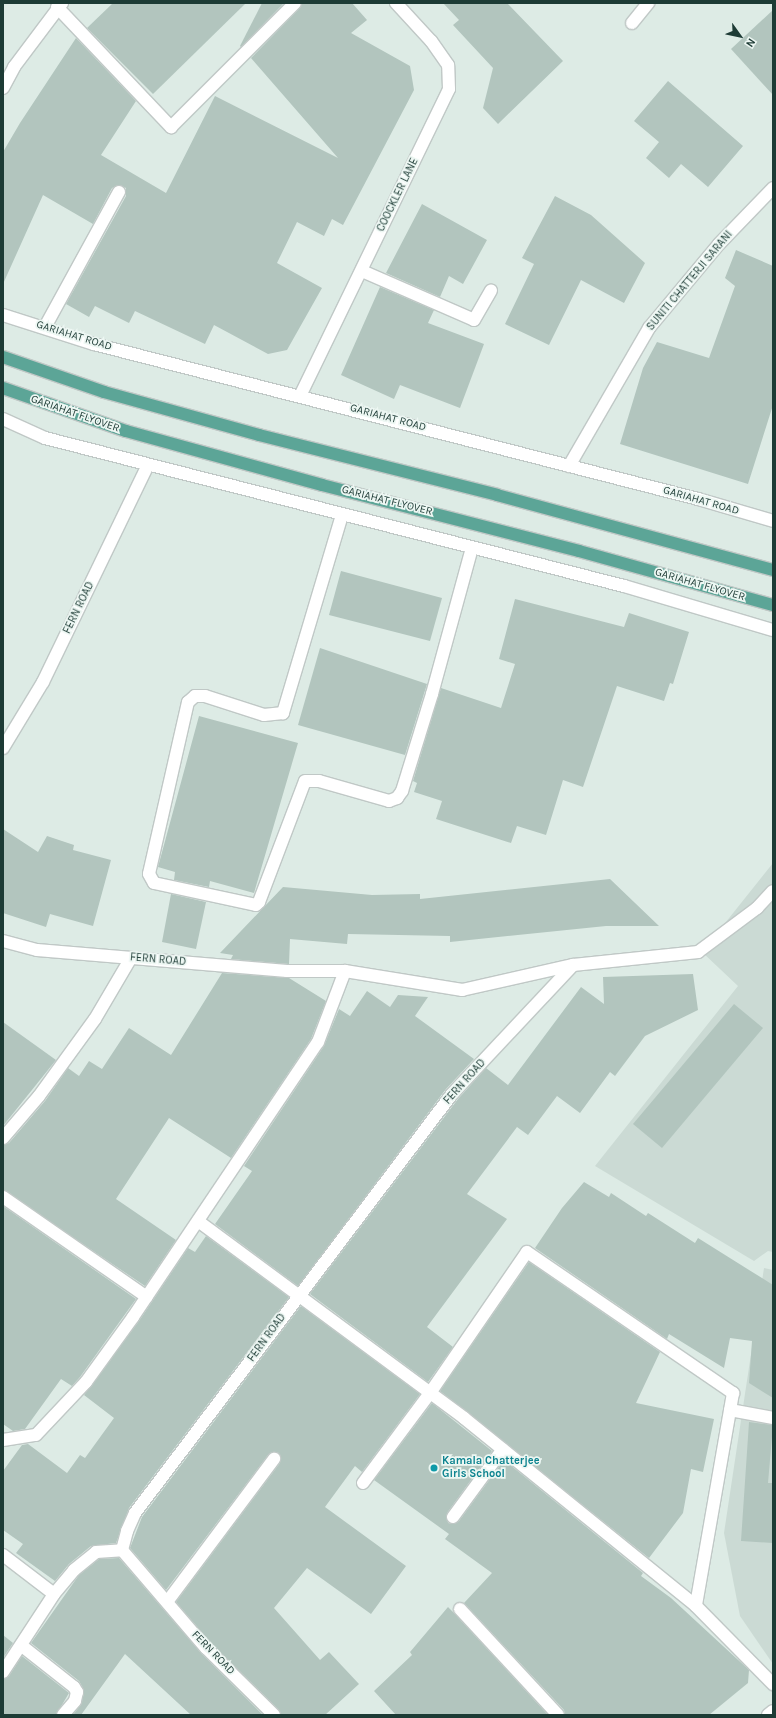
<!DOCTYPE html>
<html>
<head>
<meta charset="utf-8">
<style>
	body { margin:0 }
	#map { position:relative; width:776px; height:1718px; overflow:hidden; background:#ddebe5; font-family:Karla,sans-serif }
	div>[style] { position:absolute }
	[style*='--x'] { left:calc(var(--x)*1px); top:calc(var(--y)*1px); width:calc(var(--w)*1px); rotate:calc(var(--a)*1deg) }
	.built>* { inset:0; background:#cbdad4 }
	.building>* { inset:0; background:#b2c5be }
	.roads { filter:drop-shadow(1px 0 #c0c8c6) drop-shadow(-1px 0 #c0c8c6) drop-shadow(0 1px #c0c8c6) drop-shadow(0 -1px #c0c8c6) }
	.service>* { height:12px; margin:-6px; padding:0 6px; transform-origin:6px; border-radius:6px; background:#fff }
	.minor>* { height:12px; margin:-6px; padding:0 6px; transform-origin:6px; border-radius:6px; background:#fff }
	.primary>* { height:12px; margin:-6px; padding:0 6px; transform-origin:6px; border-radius:6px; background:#5ca597 }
	.dots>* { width:11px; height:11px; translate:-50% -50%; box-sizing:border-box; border:2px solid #edf7f3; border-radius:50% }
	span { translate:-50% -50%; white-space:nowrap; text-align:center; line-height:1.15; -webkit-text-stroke:3.5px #edf7f3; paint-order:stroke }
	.street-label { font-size:11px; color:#1d3b35 }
	.culture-label { font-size:11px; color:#0d838f; font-weight:700 }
	.left { translate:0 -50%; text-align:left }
	.frame { position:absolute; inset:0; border:4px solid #1d3b35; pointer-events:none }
	.north { position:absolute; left:720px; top:16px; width:40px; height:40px; -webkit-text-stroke:3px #edf7f3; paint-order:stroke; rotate:123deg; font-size:11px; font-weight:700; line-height:16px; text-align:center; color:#1d3b35 }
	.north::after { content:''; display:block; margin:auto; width:14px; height:18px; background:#1d3b35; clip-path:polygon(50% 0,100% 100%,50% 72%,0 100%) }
</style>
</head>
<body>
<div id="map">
	<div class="built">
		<i style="clip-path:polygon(773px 863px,773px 1252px,768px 1251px,754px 1261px,595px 1166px,738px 986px,702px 952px)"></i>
		<i style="clip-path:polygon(764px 1268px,773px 1270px,773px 1664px,740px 1616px,724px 1533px)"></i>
	</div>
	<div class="building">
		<i style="clip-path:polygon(113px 3px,246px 3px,153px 94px,87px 28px)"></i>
		<i style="clip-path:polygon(262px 3px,284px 3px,241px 47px,240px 46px)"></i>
		<i style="clip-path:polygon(302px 3px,352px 3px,367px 20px,351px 33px,410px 66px,414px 90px,343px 225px,332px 219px,324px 236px,297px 222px,277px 263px,322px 288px,287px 350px,268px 354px,214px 325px,205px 344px,135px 311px,129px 323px,95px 306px,89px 317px,66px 304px,126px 196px,126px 188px,119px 185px,112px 188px,93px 224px,43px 195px,3px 284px,3px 152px,20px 123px,76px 38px,136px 101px,101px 155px,166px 193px,215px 96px,338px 158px,251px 58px,300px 8px)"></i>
		<i style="clip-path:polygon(443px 3px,507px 3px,563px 61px,498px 124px,483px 108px,493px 68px,453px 25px,459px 20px)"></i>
		<i style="clip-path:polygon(773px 10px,773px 95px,731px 49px)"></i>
		<i style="clip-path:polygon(668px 81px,743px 146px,708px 187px,681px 164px,669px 178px,646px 158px,659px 142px,634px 121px)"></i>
		<i style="clip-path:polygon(555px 196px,591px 215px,645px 263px,624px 303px,581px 280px,549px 345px,505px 324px,534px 264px,522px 258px)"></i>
		<i style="clip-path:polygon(422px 204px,487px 240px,463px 284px,449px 276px,440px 297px,386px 273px)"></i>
		<i style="clip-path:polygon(736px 250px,773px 266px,773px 405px,748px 484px,620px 444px,643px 368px,657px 342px,709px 358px,735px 286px,725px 278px)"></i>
		<i style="clip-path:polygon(380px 287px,434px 310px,428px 323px,484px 344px,460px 408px,400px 385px,394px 399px,341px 375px)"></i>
		<i style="clip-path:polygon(341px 571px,442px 598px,430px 641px,329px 615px)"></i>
		<i style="clip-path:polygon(515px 599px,624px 627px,629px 613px,689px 632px,673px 684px,670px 683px,664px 701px,617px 686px,583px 787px,563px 780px,546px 835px,517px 826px,511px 843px,436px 819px,442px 801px,414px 792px,417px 783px,413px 781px,441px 688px,501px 708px,515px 664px,499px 659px)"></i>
		<i style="clip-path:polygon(320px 648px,427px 684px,405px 755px,298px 725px)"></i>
		<i style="clip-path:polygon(199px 716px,298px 743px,254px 893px,210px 881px,209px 887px,174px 880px,175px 872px,158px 867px)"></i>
		<i style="clip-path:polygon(3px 829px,38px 852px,47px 836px,74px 845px,73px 850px,111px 860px,93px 926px,50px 914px,46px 927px,3px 913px)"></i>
		<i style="clip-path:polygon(610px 879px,659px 926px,606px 926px,450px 942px,450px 936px,348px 934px,347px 944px,290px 939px,289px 964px,231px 959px,233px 955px,220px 953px,283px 887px,372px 895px,420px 894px,420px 899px)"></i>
		<i style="clip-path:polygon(171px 894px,206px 902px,196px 949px,162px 942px)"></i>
		<i style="clip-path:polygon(222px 973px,289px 978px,326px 1001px,311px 1039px,231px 1158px,169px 1118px,116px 1199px,176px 1240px,145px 1286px,3px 1190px,3px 1145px,9px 1143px,45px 1101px,68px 1068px,79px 1076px,89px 1061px,102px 1069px,129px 1028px,171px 1055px)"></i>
		<i style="clip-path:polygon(693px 974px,698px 1010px,645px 1036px,615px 1076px,610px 1072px,580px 1113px,557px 1096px,528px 1135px,517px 1127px,467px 1194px,507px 1219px,427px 1327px,453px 1347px,428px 1382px,310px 1294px,458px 1099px,486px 1068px,508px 1085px,581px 987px,604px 1004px,603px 977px)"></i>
		<i style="clip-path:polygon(367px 991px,390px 1007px,398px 995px,428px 997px,415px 1016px,474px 1059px,446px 1089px,298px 1286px,215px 1224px,252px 1171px,244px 1166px,324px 1046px,339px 1009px,350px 1016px)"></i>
		<i style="clip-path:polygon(734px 1004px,763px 1028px,662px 1148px,633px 1124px)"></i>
		<i style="clip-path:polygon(3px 1022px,56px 1060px,3px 1126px)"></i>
		<i style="clip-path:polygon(584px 1182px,609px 1197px,611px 1193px,646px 1216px,648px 1213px,695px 1243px,698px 1238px,773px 1285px,773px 1398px,749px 1383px,752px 1341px,730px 1338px,724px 1368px,669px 1334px,667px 1339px,535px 1248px,562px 1208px)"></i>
		<i style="clip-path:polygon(3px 1206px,136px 1299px,80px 1377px,72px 1386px,61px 1379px,25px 1429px,13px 1431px,3px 1424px)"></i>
		<i style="clip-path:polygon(206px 1236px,289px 1297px,129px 1508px,116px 1543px,91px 1546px,69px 1564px,55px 1581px,16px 1553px,23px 1544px,3px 1530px,3px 1471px,22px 1445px,28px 1444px,67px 1473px,80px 1455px,85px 1458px,114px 1418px,84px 1395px,139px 1321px,188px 1248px,195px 1252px)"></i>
		<i style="clip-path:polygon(529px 1262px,660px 1352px,636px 1403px,714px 1419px,703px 1472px,691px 1469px,683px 1513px,649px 1558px,440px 1391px)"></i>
		<i style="clip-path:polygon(301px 1306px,420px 1394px,362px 1472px,355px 1466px,325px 1507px,406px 1566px,371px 1614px,307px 1568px,274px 1608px,320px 1660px,329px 1652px,359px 1684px,325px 1715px,281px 1715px,279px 1710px,211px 1643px,176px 1602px,280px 1463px,279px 1453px,274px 1452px,268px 1455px,166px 1590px,130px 1548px,142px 1517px)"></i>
		<i style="clip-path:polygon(432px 1403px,492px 1451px,447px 1513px,448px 1523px,453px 1524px,459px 1521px,504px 1460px,643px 1573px,641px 1576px,671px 1598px,749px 1670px,748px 1683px,709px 1715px,565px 1715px,564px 1710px,464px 1603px,492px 1573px,445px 1539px,449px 1534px,374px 1480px)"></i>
		<i style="clip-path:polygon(749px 1422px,773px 1425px,768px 1483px,773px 1483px,773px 1543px,741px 1541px)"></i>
		<i style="clip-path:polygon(119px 1558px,201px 1653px,263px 1715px,191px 1715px,125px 1654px,81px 1715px,73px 1715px,82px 1703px,83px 1688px,79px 1681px,31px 1643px,79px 1575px,99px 1559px)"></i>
		<i style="clip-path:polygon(448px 1607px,454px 1613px,548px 1715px,396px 1715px,374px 1691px,412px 1655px,410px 1652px)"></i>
		<i style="clip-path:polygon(3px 1635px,13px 1643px,3px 1658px)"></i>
		<i style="clip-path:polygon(22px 1656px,69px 1693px,56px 1715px,3px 1715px,3px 1679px,9px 1676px)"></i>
	</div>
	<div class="roads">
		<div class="service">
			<i style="--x:342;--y:515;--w:207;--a:106.6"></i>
			<i style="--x:283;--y:713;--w:19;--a:174"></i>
			<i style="--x:264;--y:715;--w:62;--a:-162.1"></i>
			<i style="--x:205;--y:696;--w:10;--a:180"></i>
			<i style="--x:195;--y:696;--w:9;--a:139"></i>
			<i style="--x:188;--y:702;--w:176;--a:102.8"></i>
			<i style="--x:149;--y:874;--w:10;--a:61"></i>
			<i style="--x:154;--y:883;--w:104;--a:12.2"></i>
			<i style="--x:256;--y:905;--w:4;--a:-45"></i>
			<i style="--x:259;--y:902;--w:129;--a:-69.2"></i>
			<i style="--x:305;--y:781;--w:14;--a:0"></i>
			<i style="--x:319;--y:781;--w:73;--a:15.9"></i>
			<i style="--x:389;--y:801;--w:9;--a:-21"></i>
			<i style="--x:397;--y:798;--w:9;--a:-54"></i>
			<i style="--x:402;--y:791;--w:102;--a:-72.8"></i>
			<i style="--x:432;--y:694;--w:151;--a:-74.7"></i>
			<i style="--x:363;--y:1483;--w:112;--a:-53.3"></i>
		</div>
		<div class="minor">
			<i style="--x:57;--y:7;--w:166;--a:46.5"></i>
			<i style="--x:171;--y:127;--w:175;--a:-45"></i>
			<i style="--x:632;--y:23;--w:26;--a:-51"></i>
			<i style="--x:3;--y:88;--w:24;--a:-62"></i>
			<i style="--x:14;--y:67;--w:80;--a:-53.1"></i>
			<i style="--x:362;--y:271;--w:122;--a:23.6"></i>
			<i style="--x:474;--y:320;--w:34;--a:-60"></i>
			<i style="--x:3;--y:315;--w:96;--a:17.7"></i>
			<i style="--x:94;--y:344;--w:624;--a:14.39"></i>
			<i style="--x:698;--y:499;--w:78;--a:16.3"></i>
			<i style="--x:45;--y:327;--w:154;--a:-61.3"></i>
			<i style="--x:300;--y:396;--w:341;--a:-64.1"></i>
			<i style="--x:449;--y:89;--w:24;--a:-92"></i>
			<i style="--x:448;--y:65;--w:29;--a:-125"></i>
			<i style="--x:431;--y:41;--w:52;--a:-132.6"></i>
			<i style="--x:3;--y:419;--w:46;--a:24.3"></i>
			<i style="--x:45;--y:438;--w:598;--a:14.34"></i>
			<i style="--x:624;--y:586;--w:155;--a:16.5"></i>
			<i style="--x:569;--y:466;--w:160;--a:-59.9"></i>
			<i style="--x:649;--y:328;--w:109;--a:-50.2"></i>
			<i style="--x:719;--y:244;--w:78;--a:-46"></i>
			<i style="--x:3;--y:748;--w:77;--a:-58.8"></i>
			<i style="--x:43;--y:682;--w:241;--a:-64.2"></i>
			<i style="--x:3;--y:941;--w:35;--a:15"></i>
			<i style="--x:37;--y:950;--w:251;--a:4.8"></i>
			<i style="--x:287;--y:971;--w:58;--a:0"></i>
			<i style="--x:345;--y:971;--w:119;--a:9.2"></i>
			<i style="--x:462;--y:990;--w:114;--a:-12.7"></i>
			<i style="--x:573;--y:965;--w:126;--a:-5.9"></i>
			<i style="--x:698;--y:952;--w:74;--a:-36.7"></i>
			<i style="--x:757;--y:908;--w:23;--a:-47"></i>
			<i style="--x:3;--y:1138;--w:55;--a:-49.4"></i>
			<i style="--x:39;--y:1096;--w:95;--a:-54"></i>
			<i style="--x:95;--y:1019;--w:71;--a:-59.5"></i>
			<i style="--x:3;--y:1197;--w:175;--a:34.8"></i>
			<i style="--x:198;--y:1221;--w:331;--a:36.5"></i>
			<i style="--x:464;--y:1418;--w:299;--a:39"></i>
			<i style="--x:696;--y:1606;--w:110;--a:45.4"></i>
			<i style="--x:430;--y:1393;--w:171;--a:-55.5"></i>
			<i style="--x:527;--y:1252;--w:250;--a:34.4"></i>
			<i style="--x:733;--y:1393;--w:216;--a:99.9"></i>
			<i style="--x:730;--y:1410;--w:44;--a:10.5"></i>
			<i style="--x:3;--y:1440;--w:33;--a:-9"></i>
			<i style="--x:36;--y:1435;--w:73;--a:-46.7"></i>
			<i style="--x:86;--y:1382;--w:80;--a:-54.1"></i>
			<i style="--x:133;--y:1317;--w:331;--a:-56.1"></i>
			<i style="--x:318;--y:1042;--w:76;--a:-69.2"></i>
			<i style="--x:453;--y:1517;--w:84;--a:-53.7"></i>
			<i style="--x:3;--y:1555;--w:64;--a:37.4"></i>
			<i style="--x:54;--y:1594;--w:31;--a:-50"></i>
			<i style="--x:74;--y:1570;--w:28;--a:-39"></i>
			<i style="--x:96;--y:1552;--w:26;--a:-4"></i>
			<i style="--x:167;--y:1602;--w:179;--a:-53.2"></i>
			<i style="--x:460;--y:1609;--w:144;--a:47.2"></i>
			<i style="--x:22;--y:1646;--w:66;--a:38.3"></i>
			<i style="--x:74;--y:1687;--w:6;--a:59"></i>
			<i style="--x:77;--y:1692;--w:9;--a:103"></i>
			<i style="--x:75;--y:1701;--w:18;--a:131"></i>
			<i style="--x:3;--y:1672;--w:93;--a:-56.8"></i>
			<i style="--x:274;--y:1715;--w:95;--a:-135.4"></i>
			<i style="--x:206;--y:1648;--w:129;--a:-130.6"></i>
			<i style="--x:122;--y:1550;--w:20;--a:-75"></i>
			<i style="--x:127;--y:1531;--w:20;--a:-66"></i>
			<i style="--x:135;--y:1513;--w:525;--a:-52.89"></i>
			<i style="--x:452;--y:1094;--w:177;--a:-46.8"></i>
			<i style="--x:768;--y:1715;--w:6;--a:-39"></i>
		</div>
		<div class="primary">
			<i style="--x:3;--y:357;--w:107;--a:19.1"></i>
			<i style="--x:104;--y:392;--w:161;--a:15.5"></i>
			<i style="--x:259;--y:435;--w:245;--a:14.1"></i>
			<i style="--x:497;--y:495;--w:286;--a:15.2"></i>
			<i style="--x:3;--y:388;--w:130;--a:19.3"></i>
			<i style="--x:126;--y:431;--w:203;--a:15.4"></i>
			<i style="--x:322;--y:485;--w:265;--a:14.4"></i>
			<i style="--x:579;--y:551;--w:201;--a:15.6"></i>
		</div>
	</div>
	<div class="dots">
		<i style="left:434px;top:1468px;background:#0f9aa8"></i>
	</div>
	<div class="street-label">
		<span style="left:398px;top:195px;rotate:-64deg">COOCKLER LANE</span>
		<span style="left:690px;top:281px;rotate:-50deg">SUNITI CHATTERJI SARANI</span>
		<span style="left:74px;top:336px;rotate:17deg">GARIAHAT ROAD</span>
		<span style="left:75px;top:414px;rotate:19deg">GARIAHAT FLYOVER</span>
		<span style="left:388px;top:418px;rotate:15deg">GARIAHAT ROAD</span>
		<span style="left:387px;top:501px;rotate:14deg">GARIAHAT FLYOVER</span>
		<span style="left:701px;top:501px;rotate:16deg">GARIAHAT ROAD</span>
		<span style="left:700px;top:585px;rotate:16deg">GARIAHAT FLYOVER</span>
		<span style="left:79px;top:608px;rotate:-64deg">FERN ROAD</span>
		<span style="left:158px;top:960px;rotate:5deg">FERN ROAD</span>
		<span style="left:465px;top:1082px;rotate:-48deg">FERN ROAD</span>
		<span style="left:267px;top:1338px;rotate:-54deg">FERN ROAD</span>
		<span style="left:213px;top:1653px;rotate:46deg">FERN ROAD</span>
	</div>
	<div class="culture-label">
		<span class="left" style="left:442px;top:1468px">Kamala Chatterjee<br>Girls School</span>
	</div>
	<div class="frame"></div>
	<div class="north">N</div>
</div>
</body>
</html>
